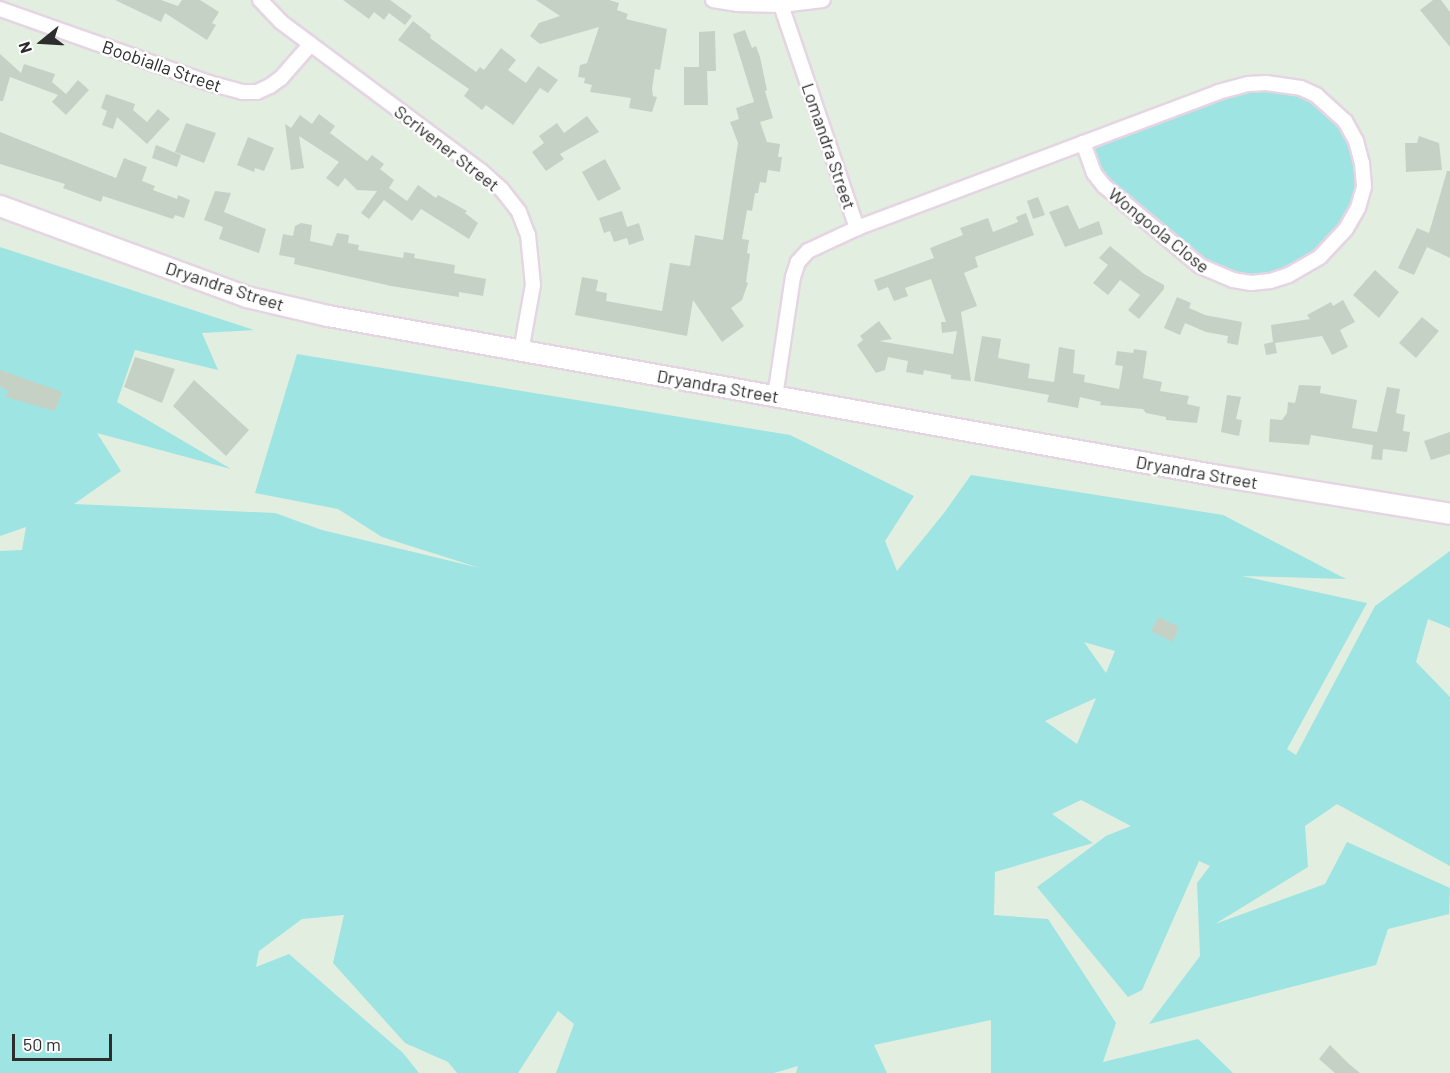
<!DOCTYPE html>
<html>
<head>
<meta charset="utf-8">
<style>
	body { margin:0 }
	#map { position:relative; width:1450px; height:1073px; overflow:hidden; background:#e2eee0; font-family:Barlow,sans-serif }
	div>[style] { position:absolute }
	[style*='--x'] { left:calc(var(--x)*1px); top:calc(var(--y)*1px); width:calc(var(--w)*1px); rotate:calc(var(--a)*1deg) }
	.green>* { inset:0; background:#9ee4e2 }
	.building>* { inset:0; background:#c6d1c5 }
	.roads { filter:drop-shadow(2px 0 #e5d5e3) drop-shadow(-2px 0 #e5d5e3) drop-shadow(0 2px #e5d5e3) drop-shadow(0 -2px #e5d5e3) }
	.street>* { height:14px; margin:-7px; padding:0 7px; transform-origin:7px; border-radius:7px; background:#fff }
	.secondary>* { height:20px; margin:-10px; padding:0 10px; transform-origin:10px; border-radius:10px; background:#fff }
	span { translate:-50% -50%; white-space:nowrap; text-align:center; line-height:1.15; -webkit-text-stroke:5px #fff; paint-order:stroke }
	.street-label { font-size:18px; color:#2d2d2d }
	.north { position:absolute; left:12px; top:12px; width:60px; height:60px; -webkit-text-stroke:4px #fff; paint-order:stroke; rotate:252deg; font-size:16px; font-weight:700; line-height:24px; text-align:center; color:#2d2d2d }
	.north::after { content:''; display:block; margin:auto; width:21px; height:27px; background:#2d2d2d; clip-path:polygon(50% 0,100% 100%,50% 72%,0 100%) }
	.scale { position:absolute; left:12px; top:1034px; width:100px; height:27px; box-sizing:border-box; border:3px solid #2d2d2d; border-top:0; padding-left:8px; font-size:18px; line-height:21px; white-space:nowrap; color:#2d2d2d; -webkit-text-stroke:4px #fff; paint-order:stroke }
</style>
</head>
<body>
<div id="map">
	<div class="green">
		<i style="clip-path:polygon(1301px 88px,1345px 121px,1364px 187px,1334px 244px,1270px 281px,1216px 275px,1104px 186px,1083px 143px,1218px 92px)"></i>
		<i style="clip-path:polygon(evenodd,0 247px,254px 330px,202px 333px,218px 370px,135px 350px,117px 402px,231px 469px,97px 433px,121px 471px,74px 504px,275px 513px,322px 530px,480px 568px,382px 537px,338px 509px,255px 493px,297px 354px,790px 435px,914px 496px,885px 541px,897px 571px,944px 513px,971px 475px,1223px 515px,1346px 579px,1242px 576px,1367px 603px,1287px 749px,1296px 755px,1375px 606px,1450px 551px,1450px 628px,1428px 619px,1416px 662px,1450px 697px,1450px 866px,1337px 804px,1305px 826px,1308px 867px,1215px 924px,1325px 884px,1347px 842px,1450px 888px,1449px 914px,1388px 929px,1376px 965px,1149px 1024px,1200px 956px,1197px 883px,1210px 866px,1199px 861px,1142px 990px,1128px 997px,1037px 887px,1106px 836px,1131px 826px,1081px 800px,1052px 814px,1093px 843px,995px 872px,994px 915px,1048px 919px,1116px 1023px,1103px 1062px,1198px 1039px,1233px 1073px,991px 1073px,991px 1020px,874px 1045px,887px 1073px,796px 1073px,798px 1066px,774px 1073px,556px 1073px,574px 1024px,558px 1011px,518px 1073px,457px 1073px,448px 1062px,405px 1043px,333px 963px,344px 915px,302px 919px,259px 951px,256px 967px,289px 954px,403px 1053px,419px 1073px,0 1073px,0 551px,22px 550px,26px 527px,0 536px,0 247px,1084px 642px,1115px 651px,1106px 673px,1084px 642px,0 247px,1096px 698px,1077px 744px,1045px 721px,1096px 698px)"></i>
	</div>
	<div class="building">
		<i style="clip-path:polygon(115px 0,161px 0,178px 6px,182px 0,200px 0,219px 12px,212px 23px,216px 25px,207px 40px,165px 13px,161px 22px)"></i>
		<i style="clip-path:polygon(343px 0,390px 0,412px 16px,405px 25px,389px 13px,384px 20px,374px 12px,369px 19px)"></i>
		<i style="clip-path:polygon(536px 0,609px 0,619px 3px,617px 10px,628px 14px,626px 19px,667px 29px,660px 70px,655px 69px,652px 89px,653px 96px,657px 97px,652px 112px,629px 108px,631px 98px,590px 92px,592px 85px,584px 83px,585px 78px,578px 77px,580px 65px,587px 63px,599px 27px,540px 44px,530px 36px,539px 23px,560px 16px)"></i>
		<i style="clip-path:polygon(1433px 0,1441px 0,1450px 12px,1450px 47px,1420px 10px)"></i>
		<i style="clip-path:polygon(413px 21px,431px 35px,430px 38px,476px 72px,480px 67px,484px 70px,501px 48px,516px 60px,508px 70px,526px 83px,538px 66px,558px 80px,548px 93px,540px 88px,513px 125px,486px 105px,482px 110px,464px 96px,469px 89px,398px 40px)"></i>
		<i style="clip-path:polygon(745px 30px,752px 48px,756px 46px,760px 57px,767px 90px,765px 91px,773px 118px,760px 122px,767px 142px,780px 144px,778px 157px,782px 157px,780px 172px,768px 170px,766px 183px,760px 182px,758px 193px,755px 193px,752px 211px,747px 210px,742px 239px,749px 240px,747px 253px,750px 254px,746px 282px,748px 283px,742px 300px,731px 308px,744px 326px,722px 342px,693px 300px,687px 336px,575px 315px,582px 277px,598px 280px,596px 291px,607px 293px,606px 301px,662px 311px,670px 263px,690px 266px,695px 235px,723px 240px,738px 143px,730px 122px,739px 119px,736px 108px,754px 102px,733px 34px)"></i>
		<i style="clip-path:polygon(715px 31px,716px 71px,707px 71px,708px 105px,684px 105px,684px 67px,699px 67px,699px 32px)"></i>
		<i style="clip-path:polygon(0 54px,21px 73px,24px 64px,55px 74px,52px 82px,66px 94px,78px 80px,89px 90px,66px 115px,52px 102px,58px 95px,10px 77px,3px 101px,0 101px)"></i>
		<i style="clip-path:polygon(106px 94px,135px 104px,133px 110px,147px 122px,158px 109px,170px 119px,147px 144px,117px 117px,113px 129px,102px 125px,107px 111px,101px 108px)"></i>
		<i style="clip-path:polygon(319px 114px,335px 126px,330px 133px,367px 161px,372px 155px,384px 164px,380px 169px,394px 180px,389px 188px,407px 201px,418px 185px,436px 198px,438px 195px,467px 211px,465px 213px,478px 223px,469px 239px,421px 209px,412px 221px,384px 200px,369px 219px,361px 213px,377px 191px,357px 190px,345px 178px,338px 187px,326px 178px,339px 162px,299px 136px,304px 168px,291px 170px,285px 124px,291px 128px,300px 115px,312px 124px)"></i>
		<i style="clip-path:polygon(587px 116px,599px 132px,560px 154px,564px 159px,546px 171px,532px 152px,544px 143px,539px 136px,557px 123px,564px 133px)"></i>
		<i style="clip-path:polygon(186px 123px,216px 133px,204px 163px,175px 152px)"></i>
		<i style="clip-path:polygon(0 132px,116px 178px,124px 158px,147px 167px,142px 181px,155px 186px,153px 190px,177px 199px,178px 195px,190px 200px,184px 218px,175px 215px,173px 219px,103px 196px,101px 202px,63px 188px,65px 184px,0 164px)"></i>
		<i style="clip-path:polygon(1419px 136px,1439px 143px,1442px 170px,1406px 172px,1405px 143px,1417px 143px)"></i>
		<i style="clip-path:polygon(248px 137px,274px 148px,264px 171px,255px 168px,254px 172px,237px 165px)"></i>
		<i style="clip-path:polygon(156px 145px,181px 155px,177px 167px,152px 158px)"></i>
		<i style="clip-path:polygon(605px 159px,621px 189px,598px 201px,582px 172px)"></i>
		<i style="clip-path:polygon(1447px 171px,1450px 171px,1450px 258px,1427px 247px,1414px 275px,1398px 268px,1417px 228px,1429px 233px)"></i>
		<i style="clip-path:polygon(215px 191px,231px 193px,224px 212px,266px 229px,259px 253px,219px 239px,223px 227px,204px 220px)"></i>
		<i style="clip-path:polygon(1038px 197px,1045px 215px,1033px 219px,1027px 201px)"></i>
		<i style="clip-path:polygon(1068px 205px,1079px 229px,1099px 221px,1103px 234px,1065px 247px,1049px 212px)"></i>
		<i style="clip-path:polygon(622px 211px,627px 227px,639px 223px,644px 240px,629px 245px,627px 238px,614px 242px,610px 231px,604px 233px,599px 218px)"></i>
		<i style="clip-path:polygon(1026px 213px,1034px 235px,975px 257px,978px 267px,964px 273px,977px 306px,961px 312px,971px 381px,951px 379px,951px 375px,924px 370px,923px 375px,906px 372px,908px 361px,888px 357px,885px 370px,876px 373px,857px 345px,863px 340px,860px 336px,879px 321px,892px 339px,879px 341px,953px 354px,957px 331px,942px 333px,941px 322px,946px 322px,931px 279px,905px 288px,908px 296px,894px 301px,888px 287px,878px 291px,874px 280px,934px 258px,930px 248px,963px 235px,960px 228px,988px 218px,993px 232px,1018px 222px,1016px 217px)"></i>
		<i style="clip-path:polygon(301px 223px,312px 225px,310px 241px,332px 246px,337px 233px,349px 235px,348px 243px,359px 245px,358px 250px,403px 258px,404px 252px,415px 254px,414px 258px,455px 265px,454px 273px,486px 279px,483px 296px,459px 292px,459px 297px,391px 286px,294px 264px,295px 258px,279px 255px,283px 234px,293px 236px,295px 226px)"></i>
		<i style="clip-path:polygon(1110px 246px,1144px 274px,1164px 285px,1164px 289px,1139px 319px,1128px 310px,1140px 295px,1120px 280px,1108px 295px,1093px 283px,1108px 265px,1099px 258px)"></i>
		<i style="clip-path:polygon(1375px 270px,1399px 292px,1379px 318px,1353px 295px)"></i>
		<i style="clip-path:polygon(1177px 297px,1191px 303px,1189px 308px,1205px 315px,1242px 322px,1238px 345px,1227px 343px,1228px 336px,1206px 332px,1185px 323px,1180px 335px,1164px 328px)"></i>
		<i style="clip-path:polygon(1343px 300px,1355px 322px,1340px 330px,1348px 347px,1332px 355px,1322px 336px,1275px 343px,1277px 353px,1266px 355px,1264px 344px,1273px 342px,1271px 325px,1310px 319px,1307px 315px,1331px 302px,1333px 306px)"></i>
		<i style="clip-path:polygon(1422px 317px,1439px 331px,1416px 358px,1399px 343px)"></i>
		<i style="clip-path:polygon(982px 336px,1001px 339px,998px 358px,1030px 364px,1028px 378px,1054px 382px,1059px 347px,1075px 350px,1073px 373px,1085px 375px,1084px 382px,1119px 389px,1123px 366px,1115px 365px,1117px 351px,1133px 353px,1134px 349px,1147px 351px,1143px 378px,1162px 382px,1160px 391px,1189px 396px,1187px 404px,1200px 407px,1197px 423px,1166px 420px,1166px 417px,1146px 413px,1143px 409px,1100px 405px,1101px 402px,1080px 397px,1078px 408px,1047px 402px,1049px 395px,974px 381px)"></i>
		<i style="clip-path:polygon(135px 357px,175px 369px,162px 403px,124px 387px)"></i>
		<i style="clip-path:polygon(0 370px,62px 392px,55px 411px,6px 397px,8px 390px,0 387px)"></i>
		<i style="clip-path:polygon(194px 380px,249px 430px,226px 456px,173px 406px)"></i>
		<i style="clip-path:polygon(1299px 385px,1321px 386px,1320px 393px,1357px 400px,1352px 428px,1377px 432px,1387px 387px,1400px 389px,1396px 413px,1405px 415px,1403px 431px,1410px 432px,1407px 452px,1383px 449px,1382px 460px,1371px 459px,1373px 445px,1311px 435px,1309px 445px,1269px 442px,1270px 419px,1282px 420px,1287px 413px,1288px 402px,1295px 403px)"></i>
		<i style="clip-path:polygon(1227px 395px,1241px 397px,1236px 419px,1242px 420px,1239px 436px,1221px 432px)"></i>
		<i style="clip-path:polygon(1450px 432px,1450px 454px,1431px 460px,1424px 441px)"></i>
		<i style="clip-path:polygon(1158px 617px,1179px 627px,1173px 642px,1151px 631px)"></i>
		<i style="clip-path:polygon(1330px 1045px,1349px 1064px,1360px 1073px,1335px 1073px,1319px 1059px)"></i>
	</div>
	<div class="roads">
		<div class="street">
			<i style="--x:260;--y:0;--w:30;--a:46"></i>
			<i style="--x:281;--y:22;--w:249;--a:36.7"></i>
			<i style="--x:481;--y:171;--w:28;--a:42"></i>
			<i style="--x:502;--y:190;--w:28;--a:52"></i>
			<i style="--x:519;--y:212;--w:25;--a:69"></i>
			<i style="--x:528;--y:235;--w:50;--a:84.3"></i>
			<i style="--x:533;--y:285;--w:67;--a:100.3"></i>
			<i style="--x:713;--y:0;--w:24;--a:9"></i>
			<i style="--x:737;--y:4;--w:44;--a:1.3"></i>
			<i style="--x:781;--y:5;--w:42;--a:-6.8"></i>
			<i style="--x:781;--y:5;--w:236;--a:71.2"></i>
			<i style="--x:0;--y:9;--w:222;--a:19.5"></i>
			<i style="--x:209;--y:83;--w:34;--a:15"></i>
			<i style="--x:242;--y:92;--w:15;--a:0"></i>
			<i style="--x:257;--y:92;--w:14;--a:-25"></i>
			<i style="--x:270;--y:86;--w:14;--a:-36"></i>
			<i style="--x:281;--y:78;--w:45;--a:-48.6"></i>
			<i style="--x:775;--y:397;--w:121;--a:-81.5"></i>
			<i style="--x:793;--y:277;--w:16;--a:-72"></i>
			<i style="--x:798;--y:262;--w:15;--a:-48"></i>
			<i style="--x:808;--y:251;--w:54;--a:-25.1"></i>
			<i style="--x:857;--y:228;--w:386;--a:-20.6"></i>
			<i style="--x:1218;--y:92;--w:31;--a:-15"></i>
			<i style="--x:1248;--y:84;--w:18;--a:-3"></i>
			<i style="--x:1266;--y:83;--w:35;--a:8"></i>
			<i style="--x:1301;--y:88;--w:17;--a:25"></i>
			<i style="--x:1316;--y:95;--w:39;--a:42"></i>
			<i style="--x:1345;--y:121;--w:23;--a:61"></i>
			<i style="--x:1356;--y:141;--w:23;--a:75"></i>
			<i style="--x:1362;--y:163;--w:24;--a:85"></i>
			<i style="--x:1364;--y:187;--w:22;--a:106"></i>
			<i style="--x:1358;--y:208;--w:24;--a:120"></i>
			<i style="--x:1346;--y:229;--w:38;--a:133"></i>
			<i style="--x:1320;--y:257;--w:36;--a:150"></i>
			<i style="--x:1289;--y:275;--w:20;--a:162"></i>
			<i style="--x:1270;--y:281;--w:19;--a:174"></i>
			<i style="--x:1251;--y:283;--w:18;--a:-171"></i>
			<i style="--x:1233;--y:280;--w:36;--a:-157"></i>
			<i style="--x:1200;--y:266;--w:125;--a:-140.2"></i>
			<i style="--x:1104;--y:186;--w:16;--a:-128"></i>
			<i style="--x:1094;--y:173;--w:32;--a:-110"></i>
		</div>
		<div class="secondary">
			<i style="--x:0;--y:206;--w:263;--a:20.2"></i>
			<i style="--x:247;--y:297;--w:83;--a:13.2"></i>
			<i style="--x:328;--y:316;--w:905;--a:10.18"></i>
			<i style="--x:1219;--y:476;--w:234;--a:9.3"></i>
		</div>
	</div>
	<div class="street-label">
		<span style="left:162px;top:66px;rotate:19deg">Boobialla Street</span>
		<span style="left:829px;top:146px;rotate:71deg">Lomandra Street</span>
		<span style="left:447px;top:148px;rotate:38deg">Scrivener Street</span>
		<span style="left:1159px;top:230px;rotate:39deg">Wongoola Close</span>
		<span style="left:225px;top:286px;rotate:18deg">Dryandra Street</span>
		<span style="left:718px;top:386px;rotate:10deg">Dryandra Street</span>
		<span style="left:1197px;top:472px;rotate:10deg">Dryandra Street</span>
	</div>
	<div class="north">N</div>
	<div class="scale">50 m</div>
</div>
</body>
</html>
